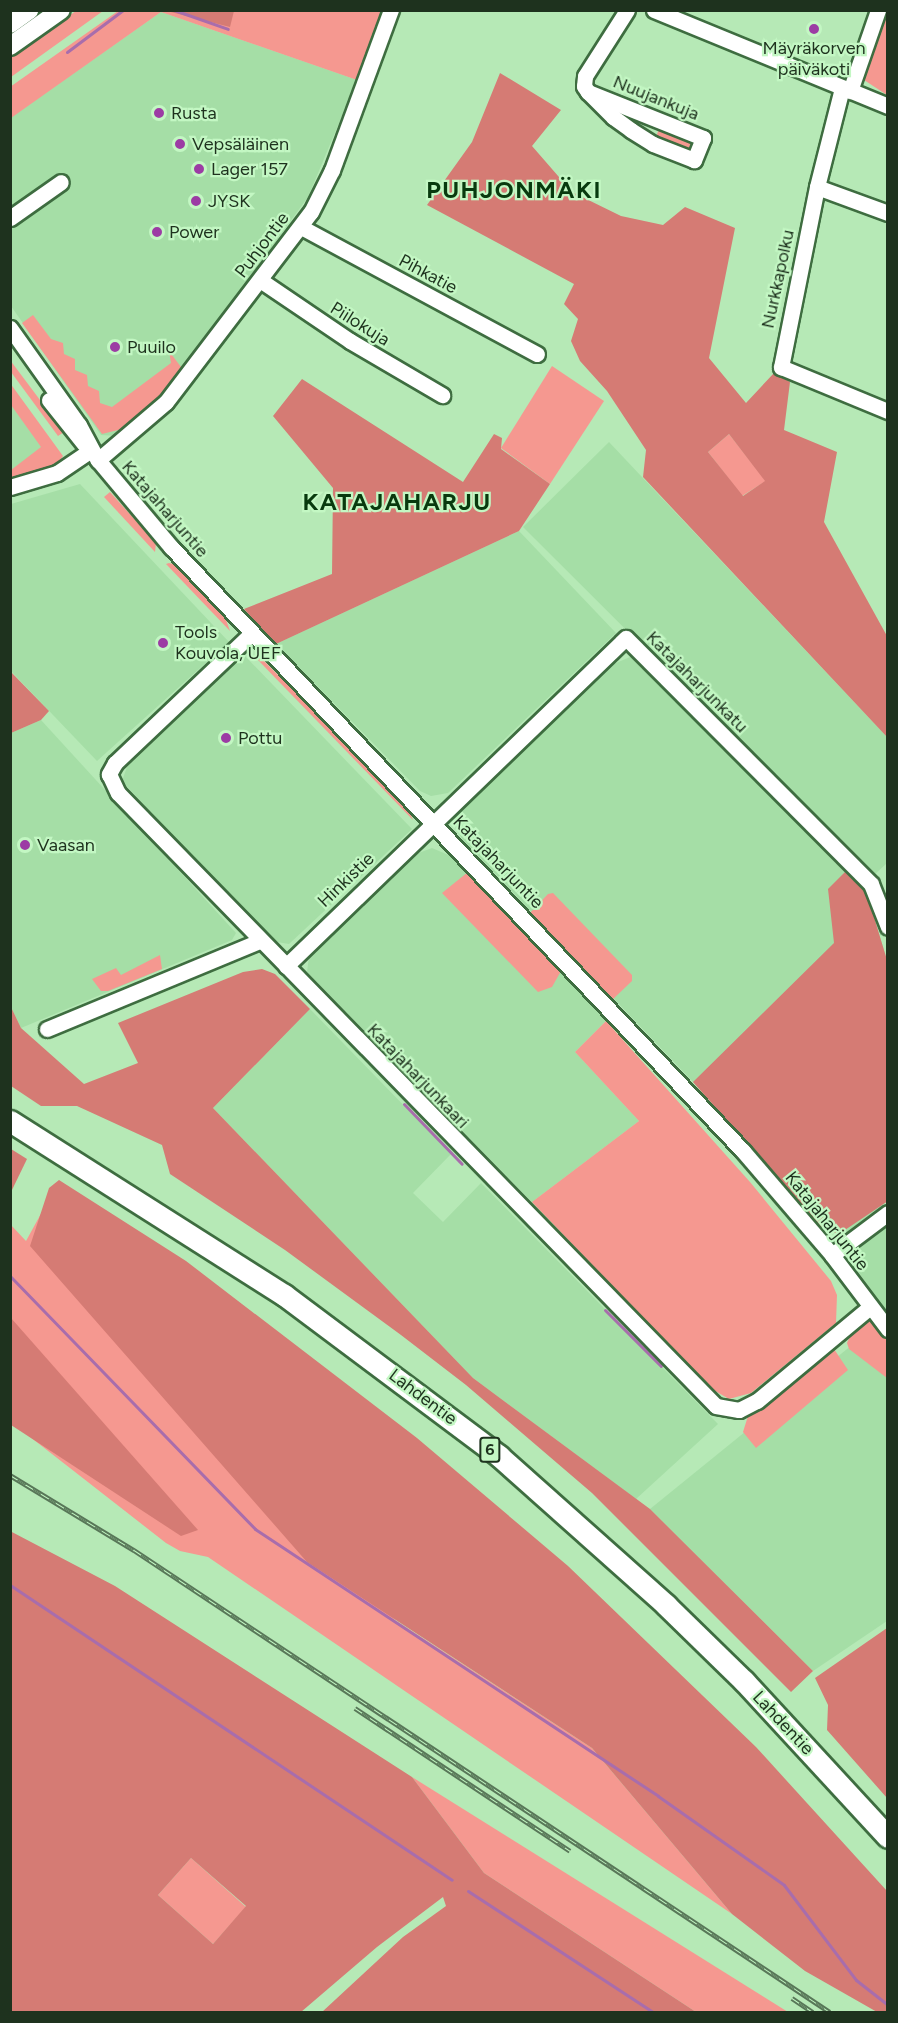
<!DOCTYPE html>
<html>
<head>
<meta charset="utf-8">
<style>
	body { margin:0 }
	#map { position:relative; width:898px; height:2023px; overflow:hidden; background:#b6e9b6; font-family:Figtree,sans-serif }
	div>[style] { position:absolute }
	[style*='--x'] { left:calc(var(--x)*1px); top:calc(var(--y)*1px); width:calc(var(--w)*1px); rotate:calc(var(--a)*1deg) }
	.built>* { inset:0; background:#a5dea6 }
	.green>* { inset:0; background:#f59890 }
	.forest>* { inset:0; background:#d57b74 }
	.stream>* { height:3px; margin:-1.5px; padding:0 1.5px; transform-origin:1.5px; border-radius:1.5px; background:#a86dac }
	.roads { filter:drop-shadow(2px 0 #3e6d40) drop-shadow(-2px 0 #3e6d40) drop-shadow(0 2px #3e6d40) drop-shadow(0 -2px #3e6d40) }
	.minor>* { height:15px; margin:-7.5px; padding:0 7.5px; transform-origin:7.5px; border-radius:7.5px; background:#fff }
	.major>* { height:18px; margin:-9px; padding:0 9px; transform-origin:9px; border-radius:9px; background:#fff }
	.highway>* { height:21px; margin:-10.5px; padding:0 10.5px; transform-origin:10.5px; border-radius:10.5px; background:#fff }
	.rail>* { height:5px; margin-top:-2.5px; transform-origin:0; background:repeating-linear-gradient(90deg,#c3f7c3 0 9px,#587758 0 18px); box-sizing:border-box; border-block:2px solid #587758 }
	.dots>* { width:16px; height:16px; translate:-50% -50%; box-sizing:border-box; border:3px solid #c3f7c3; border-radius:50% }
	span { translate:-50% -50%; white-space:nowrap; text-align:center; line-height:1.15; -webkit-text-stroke:4.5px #c3f7c3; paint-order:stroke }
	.shield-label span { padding:2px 4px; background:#c3f7c3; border:2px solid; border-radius:4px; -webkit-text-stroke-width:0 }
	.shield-label { font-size:16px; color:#1e321e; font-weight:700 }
	.poi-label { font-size:18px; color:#1e321e }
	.left { translate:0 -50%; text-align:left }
	.street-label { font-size:18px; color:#1e321e }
	.district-label { font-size:24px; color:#083a0e; font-weight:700; letter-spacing:1.5px }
	.frame { position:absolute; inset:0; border:12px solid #1e321e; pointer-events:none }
</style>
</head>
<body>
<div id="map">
	<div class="built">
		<i style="clip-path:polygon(161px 12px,357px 80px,308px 197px,155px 408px,118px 436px,101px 435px,11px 306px,10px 118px)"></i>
		<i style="clip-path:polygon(10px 401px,50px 456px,10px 474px)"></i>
		<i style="clip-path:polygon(609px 442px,887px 737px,887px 863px,873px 876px,523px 527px)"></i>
		<i style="clip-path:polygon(80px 484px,229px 642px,97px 761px,11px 671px,11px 504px)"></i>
		<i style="clip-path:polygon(519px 531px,616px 633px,448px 793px,431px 796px,420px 791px,276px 644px)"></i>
		<i style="clip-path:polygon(244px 655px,412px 829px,289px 944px,271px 941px,122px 781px,127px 767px)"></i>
		<i style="clip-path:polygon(630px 657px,638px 660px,867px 894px,887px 960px,887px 1201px,847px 1232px,831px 1233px,822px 1228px,693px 1082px,462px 839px,454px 824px,457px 811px,609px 666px)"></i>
		<i style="clip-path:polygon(41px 720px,236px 933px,232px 940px,21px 1028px,11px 1007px,11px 733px)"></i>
		<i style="clip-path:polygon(432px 848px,453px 857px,606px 1021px,575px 1052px,639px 1121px,532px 1202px,307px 972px,309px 957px,416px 854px)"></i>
		<i style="clip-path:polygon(310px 1009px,451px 1154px,413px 1193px,443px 1222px,481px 1183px,718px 1424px,636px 1499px,473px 1378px,213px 1108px)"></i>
		<i style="clip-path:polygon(887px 1226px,887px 1316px,854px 1265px,861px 1246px)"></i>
		<i style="clip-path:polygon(852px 1345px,887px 1370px,887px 1621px,813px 1671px,650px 1509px)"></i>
	</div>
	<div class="green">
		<i style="clip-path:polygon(76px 11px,103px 11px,11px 77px,10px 56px)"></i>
		<i style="clip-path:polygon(118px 11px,384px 11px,357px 80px,161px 12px,11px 118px,10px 87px)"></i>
		<i style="clip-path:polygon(887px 11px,887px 95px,864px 80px)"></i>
		<i style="clip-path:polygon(660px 126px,693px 141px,692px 151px,655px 140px)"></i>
		<i style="clip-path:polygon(33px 315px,51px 339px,63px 343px,64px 354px,75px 359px,75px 370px,87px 375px,88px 386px,99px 391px,100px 403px,112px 407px,171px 363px,169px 351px,181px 367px,155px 405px,126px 428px,102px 434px,22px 323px)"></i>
		<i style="clip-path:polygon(10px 360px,64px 432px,58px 436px,11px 372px)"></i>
		<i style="clip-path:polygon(552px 366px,604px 401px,550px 484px,501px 448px)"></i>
		<i style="clip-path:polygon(10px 383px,63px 456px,55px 467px,11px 481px,11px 470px,41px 447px,11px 405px)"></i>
		<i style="clip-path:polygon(729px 434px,766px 481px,742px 496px,708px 452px)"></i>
		<i style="clip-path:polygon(110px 492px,156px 543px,155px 552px,104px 497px)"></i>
		<i style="clip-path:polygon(169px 563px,177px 565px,225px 617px,230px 631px,166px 564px)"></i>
		<i style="clip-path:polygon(260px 657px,405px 802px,413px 820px,257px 659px)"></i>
		<i style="clip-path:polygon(468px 872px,561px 971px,552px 987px,538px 992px,442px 893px)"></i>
		<i style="clip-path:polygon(553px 893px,632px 975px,632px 981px,612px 1000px,530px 913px,548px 894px)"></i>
		<i style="clip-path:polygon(160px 955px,162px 969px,108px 991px,101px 991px,92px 979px,116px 968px,121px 975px)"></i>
		<i style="clip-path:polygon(606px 1021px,750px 1182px,831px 1281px,837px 1295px,836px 1323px,751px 1393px,729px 1399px,710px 1388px,532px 1202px,639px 1121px,575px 1052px)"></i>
		<i style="clip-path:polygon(49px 1199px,395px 1620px,592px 1748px,732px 1914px,208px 1557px,180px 1551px,166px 1543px,11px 1422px,10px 1224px,26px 1241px)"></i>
		<i style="clip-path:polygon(873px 1318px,887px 1335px,887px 1378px,849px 1349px,847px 1343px,851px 1334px)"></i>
		<i style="clip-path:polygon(834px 1349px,848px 1370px,756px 1448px,743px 1432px,748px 1416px)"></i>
		<i style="clip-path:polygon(412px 1777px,788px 2012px,696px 2012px,484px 1873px)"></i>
		<i style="clip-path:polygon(191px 1858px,246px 1907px,213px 1944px,158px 1895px)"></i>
	</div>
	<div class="forest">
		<i style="clip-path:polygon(167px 11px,234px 11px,230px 27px)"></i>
		<i style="clip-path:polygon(evenodd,500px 73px,561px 110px,532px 146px,572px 192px,621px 216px,663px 225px,685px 207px,735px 228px,709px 358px,746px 403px,774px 373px,790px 382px,784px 430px,837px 452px,824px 522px,887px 636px,887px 737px,643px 477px,646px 450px,607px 391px,580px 361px,571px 341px,578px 319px,564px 304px,574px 284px,427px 205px,472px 142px,500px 73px,729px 434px,765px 481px,743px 496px,708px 452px,729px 434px)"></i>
		<i style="clip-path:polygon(302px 379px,463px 482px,494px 434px,502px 438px,501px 449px,550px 484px,519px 531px,276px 644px,244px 609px,332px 574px,333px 488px,273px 416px)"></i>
		<i style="clip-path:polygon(10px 671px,49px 711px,41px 720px,11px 733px)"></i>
		<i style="clip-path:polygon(845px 872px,867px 894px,887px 960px,888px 1201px,839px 1234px,822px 1228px,693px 1082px,834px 943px,828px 889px)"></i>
		<i style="clip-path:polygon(262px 969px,275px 974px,310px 1009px,213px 1108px,473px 1378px,650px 1509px,813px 1671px,791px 1692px,592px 1493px,466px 1385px,401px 1335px,285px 1250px,170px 1174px,162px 1145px,77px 1106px,41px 1106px,11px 1086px,11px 1007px,21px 1028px,84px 1084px,138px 1063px,118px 1023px,243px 972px)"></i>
		<i style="clip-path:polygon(11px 1149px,27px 1159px,11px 1192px)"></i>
		<i style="clip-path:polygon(59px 1180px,186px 1261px,417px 1438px,568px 1566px,756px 1747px,887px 1891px,887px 2012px,877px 2012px,805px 1971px,732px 1914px,592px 1748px,307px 1562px,30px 1246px,49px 1188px)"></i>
		<i style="clip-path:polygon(10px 1318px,11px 1318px,198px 1530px,181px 1536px,11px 1425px)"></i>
		<i style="clip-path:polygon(evenodd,10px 1531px,115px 1586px,412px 1777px,484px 1873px,696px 2012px,322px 2012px,403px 1937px,446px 1906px,443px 1897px,377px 1947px,301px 2012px,11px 2012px,10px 1531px,191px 1858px,246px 1906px,213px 1944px,158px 1895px,191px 1858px)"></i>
		<i style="clip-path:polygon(887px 1628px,887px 1798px,827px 1730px,828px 1705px,815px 1678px)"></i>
	</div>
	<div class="stream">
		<i style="--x:174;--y:10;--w:57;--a:19.4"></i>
		<i style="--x:67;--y:52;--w:70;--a:-36.9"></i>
		<i style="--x:404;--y:1104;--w:83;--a:46"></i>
		<i style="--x:10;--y:1276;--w:352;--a:45.9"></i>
		<i style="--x:255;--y:1529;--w:483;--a:33.5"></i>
		<i style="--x:658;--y:1796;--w:154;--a:35.2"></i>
		<i style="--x:784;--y:1885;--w:119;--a:52.8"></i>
		<i style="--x:856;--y:1980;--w:41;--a:38"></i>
		<i style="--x:605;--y:1310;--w:79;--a:45"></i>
		<i style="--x:10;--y:1585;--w:531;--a:33.72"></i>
		<i style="--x:468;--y:1891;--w:221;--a:33.2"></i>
	</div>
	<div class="roads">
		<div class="minor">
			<i style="--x:654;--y:10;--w:253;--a:22.3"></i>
			<i style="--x:842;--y:88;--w:102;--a:104.2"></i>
			<i style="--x:817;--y:187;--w:184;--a:101.3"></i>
			<i style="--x:781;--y:367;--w:116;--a:22.4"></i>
			<i style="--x:850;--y:91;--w:86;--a:-70.9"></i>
			<i style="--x:588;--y:92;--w:124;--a:21.8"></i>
			<i style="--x:703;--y:138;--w:24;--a:112"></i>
			<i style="--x:694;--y:160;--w:44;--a:-158.7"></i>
			<i style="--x:653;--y:144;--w:26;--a:-148"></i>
			<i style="--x:631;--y:130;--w:22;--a:-144"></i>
			<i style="--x:613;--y:117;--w:35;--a:-135"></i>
			<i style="--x:588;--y:92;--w:7;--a:-124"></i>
			<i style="--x:584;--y:86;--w:10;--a:-84"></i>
			<i style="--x:585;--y:76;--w:78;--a:-57.5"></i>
			<i style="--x:817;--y:187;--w:76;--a:20.1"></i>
			<i style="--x:10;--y:218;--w:62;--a:-35.2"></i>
			<i style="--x:301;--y:227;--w:268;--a:28.3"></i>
			<i style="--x:260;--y:280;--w:109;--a:34.1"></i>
			<i style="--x:350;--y:341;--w:107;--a:30.4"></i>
			<i style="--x:10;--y:328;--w:119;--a:54.6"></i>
			<i style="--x:79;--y:425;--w:40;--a:62"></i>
			<i style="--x:98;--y:460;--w:114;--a:50"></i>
			<i style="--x:171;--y:547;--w:832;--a:46.56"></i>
			<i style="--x:743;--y:1151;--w:137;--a:49.4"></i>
			<i style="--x:832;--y:1255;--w:93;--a:52.9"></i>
			<i style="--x:49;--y:400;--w:56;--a:51.5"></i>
			<i style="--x:98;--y:460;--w:89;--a:-40.5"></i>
			<i style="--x:166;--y:402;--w:239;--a:-52.7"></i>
			<i style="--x:311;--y:212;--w:47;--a:-63.4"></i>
			<i style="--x:332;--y:170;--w:171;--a:-69.8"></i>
			<i style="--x:10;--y:487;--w:49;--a:-16.6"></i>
			<i style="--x:57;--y:473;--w:41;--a:-34.1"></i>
			<i style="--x:252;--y:633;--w:189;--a:136.5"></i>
			<i style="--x:115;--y:763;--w:13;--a:119"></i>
			<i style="--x:109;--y:774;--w:21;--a:65"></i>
			<i style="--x:118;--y:793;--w:856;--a:45.71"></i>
			<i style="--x:716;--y:1406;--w:23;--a:10"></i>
			<i style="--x:739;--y:1410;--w:20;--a:-27"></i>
			<i style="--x:757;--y:1401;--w:147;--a:-39.8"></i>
			<i style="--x:286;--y:966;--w:472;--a:-44"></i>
			<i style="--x:626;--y:638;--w:347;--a:45.1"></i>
			<i style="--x:871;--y:884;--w:46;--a:68.4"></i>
			<i style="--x:47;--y:1029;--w:230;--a:-22.5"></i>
			<i style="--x:832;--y:1255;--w:70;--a:-36.9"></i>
		</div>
		<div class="major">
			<i style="--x:10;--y:24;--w:24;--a:-36"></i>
			<i style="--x:10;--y:46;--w:62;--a:-35.2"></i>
		</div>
		<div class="highway">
			<i style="--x:10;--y:1121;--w:325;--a:32.4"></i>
			<i style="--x:284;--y:1295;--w:269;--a:36.8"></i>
			<i style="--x:499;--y:1456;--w:224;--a:41.7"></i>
			<i style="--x:666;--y:1605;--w:109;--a:44.3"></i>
			<i style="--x:744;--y:1681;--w:212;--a:47.3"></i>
		</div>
	</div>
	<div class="rail">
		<i style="--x:10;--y:1475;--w:145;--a:31.2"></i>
		<i style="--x:134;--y:1550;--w:835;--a:33.58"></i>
		<i style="--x:355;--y:1708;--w:258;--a:33.6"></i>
		<i style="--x:792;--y:1998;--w:25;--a:34"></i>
	</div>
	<div class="dots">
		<i style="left:814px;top:29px;background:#9c3ca4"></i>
		<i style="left:159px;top:113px;background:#9c3ca4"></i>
		<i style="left:180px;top:144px;background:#9c3ca4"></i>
		<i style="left:199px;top:169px;background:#9c3ca4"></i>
		<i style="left:196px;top:201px;background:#9c3ca4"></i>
		<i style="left:157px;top:232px;background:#9c3ca4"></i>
		<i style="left:115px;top:347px;background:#9c3ca4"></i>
		<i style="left:163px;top:643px;background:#9c3ca4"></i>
		<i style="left:226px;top:738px;background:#9c3ca4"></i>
		<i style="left:25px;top:845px;background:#9c3ca4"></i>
	</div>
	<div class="shield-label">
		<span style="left:490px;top:1450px">6</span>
	</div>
	<div class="poi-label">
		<span style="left:814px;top:59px">Mäyräkorven<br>päiväkoti</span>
		<span class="left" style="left:171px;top:113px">Rusta</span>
		<span class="left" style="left:192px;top:144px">Vepsäläinen</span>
		<span class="left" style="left:211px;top:169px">Lager 157</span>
		<span class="left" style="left:208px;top:201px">JYSK</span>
		<span class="left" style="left:169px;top:232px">Power</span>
		<span class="left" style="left:127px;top:347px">Puuilo</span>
		<span class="left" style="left:175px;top:643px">Tools<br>Kouvola, UEF</span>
		<span class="left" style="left:238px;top:738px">Pottu</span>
		<span class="left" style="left:37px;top:845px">Vaasan</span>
	</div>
	<div class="street-label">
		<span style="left:656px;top:98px;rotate:22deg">Nuujankuja</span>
		<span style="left:262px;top:245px;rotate:-53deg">Puhjontie</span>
		<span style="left:428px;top:274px;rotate:28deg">Pihkatie</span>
		<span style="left:778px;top:279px;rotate:-78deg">Nurkkapolku</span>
		<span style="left:360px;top:324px;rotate:32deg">Piilokuja</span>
		<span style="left:165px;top:509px;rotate:49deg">Katajaharjuntie</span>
		<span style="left:697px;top:682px;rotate:45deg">Katajaharjunkatu</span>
		<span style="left:498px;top:862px;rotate:46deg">Katajaharjuntie</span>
		<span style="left:346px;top:880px;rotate:-44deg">Hinkistie</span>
		<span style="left:418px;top:1076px;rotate:46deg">Katajaharjunkaari</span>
		<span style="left:827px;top:1221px;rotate:51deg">Katajaharjuntie</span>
		<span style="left:423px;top:1397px;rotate:37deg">Lahdentie</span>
		<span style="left:783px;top:1723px;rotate:47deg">Lahdentie</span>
	</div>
	<div class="district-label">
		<span style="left:514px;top:190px">PUHJONMÄKI</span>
		<span style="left:397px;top:502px">KATAJAHARJU</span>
	</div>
	<div class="frame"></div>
</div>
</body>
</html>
